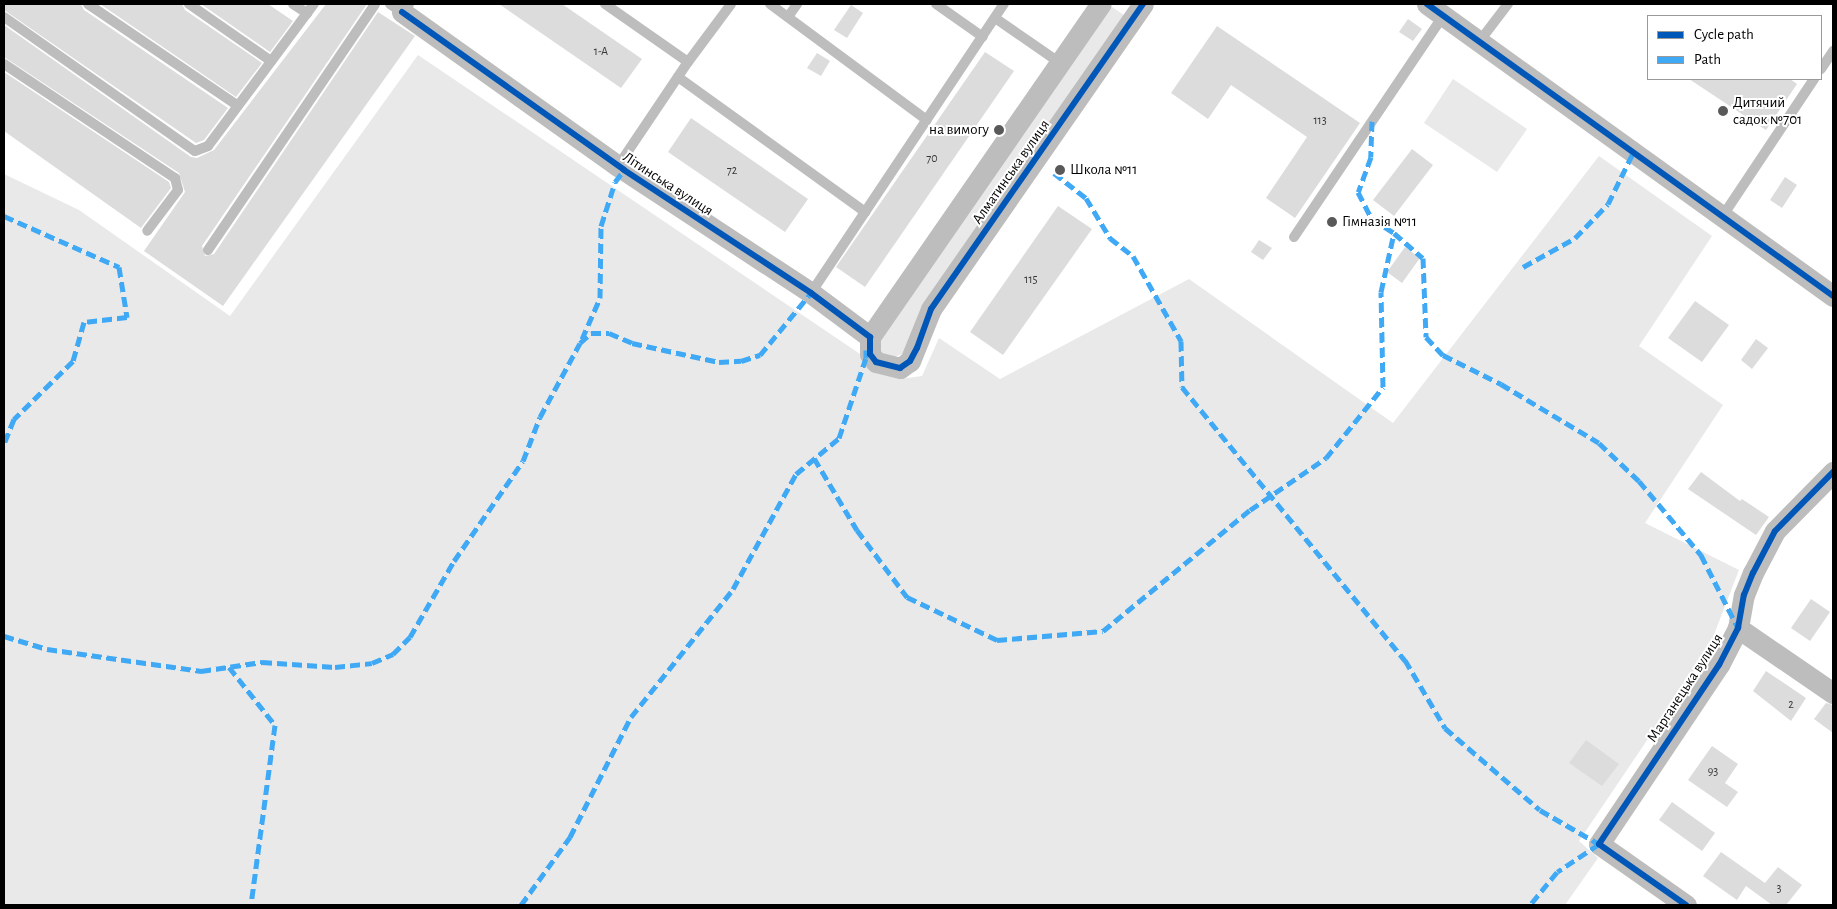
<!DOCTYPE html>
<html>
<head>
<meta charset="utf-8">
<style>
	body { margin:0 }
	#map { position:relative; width:1837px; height:909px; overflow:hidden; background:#fff; font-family:"Alegreya Sans",sans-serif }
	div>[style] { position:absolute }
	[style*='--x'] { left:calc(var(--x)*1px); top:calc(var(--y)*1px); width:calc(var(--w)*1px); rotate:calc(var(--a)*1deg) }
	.green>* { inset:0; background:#e9e9e9 }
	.building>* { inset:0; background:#dcdcdc }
	.lane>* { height:10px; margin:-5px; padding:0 5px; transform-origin:5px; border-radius:5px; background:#bdbdbd }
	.street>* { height:21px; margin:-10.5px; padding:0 10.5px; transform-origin:10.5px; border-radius:10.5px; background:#bdbdbd }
	.quiet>* { height:5px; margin-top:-2.5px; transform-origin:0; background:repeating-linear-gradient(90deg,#3fa9f5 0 10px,transparent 0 15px) }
	.cycleway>* { height:6px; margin:-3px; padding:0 3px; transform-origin:3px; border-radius:3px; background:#0057b8 }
	.dots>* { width:14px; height:14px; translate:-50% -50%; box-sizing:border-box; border:2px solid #fff; border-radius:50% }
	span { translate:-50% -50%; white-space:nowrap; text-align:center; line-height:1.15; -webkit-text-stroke:4px #fff; paint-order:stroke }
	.number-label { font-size:12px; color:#373737 }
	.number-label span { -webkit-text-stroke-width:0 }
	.poi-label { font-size:15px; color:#000 }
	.left { translate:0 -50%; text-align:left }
	.right { translate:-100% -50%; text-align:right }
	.street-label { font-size:15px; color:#000 }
	.frame { position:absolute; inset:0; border:5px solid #000; pointer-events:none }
	.legend { position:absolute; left:1647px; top:15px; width:175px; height:65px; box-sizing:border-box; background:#fff; border:1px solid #999; margin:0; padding:6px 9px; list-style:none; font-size:15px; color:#000 }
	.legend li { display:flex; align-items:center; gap:10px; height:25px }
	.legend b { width:25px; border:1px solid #999 }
</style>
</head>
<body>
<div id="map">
	<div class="green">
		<i style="clip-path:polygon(1109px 5px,1124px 15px,902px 354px,890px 359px,879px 353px,879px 343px)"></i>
		<i style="clip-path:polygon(418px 55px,866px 358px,876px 369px,900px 379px,922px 376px,939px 338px,1000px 379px,1189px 279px,1393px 423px,1599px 156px,1712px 236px,1639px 346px,1723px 405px,1645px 523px,1739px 570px,1708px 650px,1579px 841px,1598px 858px,1565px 905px,4px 905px,4px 174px,79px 210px,230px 316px)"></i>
		<i style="clip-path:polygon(1453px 79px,1527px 129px,1497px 172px,1424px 123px)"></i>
	</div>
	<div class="building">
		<i style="clip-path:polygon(4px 4px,81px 4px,84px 10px,228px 108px,204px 140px,196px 143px,4px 10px)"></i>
		<i style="clip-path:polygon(100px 4px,182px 4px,185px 10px,262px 63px,236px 97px)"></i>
		<i style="clip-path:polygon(201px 4px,268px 4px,293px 21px,270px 52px)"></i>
		<i style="clip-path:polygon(326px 4px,367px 4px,202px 246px,205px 256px,214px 254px,378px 12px,415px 36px,223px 306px,144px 251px,185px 192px,179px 173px,4px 57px,4px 25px,191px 157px,197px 158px,214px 150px)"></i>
		<i style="clip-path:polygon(499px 4px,562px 4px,642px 59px,621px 88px)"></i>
		<i style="clip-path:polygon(851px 5px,863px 13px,847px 38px,834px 30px)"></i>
		<i style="clip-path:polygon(1408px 19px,1422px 29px,1413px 41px,1399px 32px)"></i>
		<i style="clip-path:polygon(1217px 26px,1360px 123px,1295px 218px,1266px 198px,1307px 137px,1231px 85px,1208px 119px,1171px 93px)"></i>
		<i style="clip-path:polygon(985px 52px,1014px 71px,865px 287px,836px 267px)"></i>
		<i style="clip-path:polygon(817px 53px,830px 61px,821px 76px,807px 68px)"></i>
		<i style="clip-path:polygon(4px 72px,169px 182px,171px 188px,141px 228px,4px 131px)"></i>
		<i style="clip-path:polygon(1689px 79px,1790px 79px,1797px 84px,1766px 130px)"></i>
		<i style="clip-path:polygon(691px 118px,808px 199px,785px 232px,668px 152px)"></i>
		<i style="clip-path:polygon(1412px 149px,1433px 165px,1394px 216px,1373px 200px)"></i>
		<i style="clip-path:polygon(1785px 177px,1797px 185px,1782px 208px,1770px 200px)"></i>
		<i style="clip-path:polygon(1058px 206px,1092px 229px,1003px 355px,970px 332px)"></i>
		<i style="clip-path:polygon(1259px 240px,1272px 248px,1263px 260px,1251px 252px)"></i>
		<i style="clip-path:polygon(1405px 247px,1420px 258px,1402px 283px,1387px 272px)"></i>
		<i style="clip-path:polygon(1695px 301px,1729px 325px,1702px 362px,1668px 338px)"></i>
		<i style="clip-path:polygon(1756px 339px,1768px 348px,1752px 369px,1741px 360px)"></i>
		<i style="clip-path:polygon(1701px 472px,1740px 501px,1742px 499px,1769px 517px,1756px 535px,1688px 489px)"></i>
		<i style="clip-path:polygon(1811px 599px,1830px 612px,1810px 641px,1791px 628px)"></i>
		<i style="clip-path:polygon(1766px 671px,1806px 698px,1791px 721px,1753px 691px)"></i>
		<i style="clip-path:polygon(1826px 703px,1833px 705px,1833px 733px,1814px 719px)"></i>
		<i style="clip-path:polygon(1586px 740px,1619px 764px,1602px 786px,1569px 763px)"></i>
		<i style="clip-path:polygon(1712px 746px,1738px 764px,1725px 783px,1738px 792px,1727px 807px,1688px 780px)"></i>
		<i style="clip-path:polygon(1672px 802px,1715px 833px,1702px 851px,1659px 820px)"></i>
		<i style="clip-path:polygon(1721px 852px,1765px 883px,1778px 867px,1802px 885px,1786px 905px,1772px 905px,1746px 886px,1737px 900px,1703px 876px)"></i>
	</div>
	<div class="lane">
		<i style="--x:88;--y:4;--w:181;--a:34.2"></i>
		<i style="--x:189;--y:4;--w:100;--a:34.8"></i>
		<i style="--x:293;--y:4;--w:17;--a:33"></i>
		<i style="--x:390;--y:4;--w:14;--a:34"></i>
		<i style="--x:402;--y:12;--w:11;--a:-49"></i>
		<i style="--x:605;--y:4;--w:101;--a:34.9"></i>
		<i style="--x:688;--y:62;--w:72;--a:-53.4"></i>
		<i style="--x:770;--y:4;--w:195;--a:36.5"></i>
		<i style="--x:936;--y:4;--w:57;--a:35.1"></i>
		<i style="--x:4;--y:17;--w:233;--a:35.1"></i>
		<i style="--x:195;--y:151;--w:14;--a:-21"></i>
		<i style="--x:208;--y:146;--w:177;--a:-53.3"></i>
		<i style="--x:788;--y:17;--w:16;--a:-55"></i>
		<i style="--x:995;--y:18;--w:79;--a:34.7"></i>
		<i style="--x:1479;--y:42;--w:48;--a:-52.7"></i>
		<i style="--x:4;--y:64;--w:206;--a:33.7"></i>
		<i style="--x:175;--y:178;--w:12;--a:76"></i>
		<i style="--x:178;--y:190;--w:51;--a:127.1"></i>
		<i style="--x:1821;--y:69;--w:22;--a:-56"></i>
		<i style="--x:678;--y:77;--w:231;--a:35.8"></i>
		<i style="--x:618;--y:166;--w:125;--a:-56.1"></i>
		<i style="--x:1722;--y:217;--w:166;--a:-56.3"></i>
		<i style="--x:1294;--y:237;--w:267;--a:-56"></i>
		<i style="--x:208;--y:250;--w:297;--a:-55.8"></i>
		<i style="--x:811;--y:293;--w:348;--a:-56.3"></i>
	</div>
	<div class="street">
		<i style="--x:1427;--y:4;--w:500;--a:35.72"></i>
		<i style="--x:402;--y:12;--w:265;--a:35.5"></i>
		<i style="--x:618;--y:166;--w:231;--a:33.3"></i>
		<i style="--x:811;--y:293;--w:74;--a:36.7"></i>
		<i style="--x:870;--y:337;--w:17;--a:90"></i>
		<i style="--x:870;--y:354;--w:10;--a:53"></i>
		<i style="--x:876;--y:362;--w:25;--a:14"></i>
		<i style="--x:900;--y:368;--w:12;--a:-35"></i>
		<i style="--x:910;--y:361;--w:56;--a:-68"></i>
		<i style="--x:931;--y:309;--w:371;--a:-55.2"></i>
		<i style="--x:870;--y:337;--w:405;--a:-55.3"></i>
		<i style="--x:1738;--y:628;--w:115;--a:34.4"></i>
		<i style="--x:1686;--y:905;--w:106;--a:-145"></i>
		<i style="--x:1599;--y:844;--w:216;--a:-56.2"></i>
		<i style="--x:1719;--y:665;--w:42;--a:-62.8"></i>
		<i style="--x:1738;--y:628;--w:34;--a:-80"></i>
		<i style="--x:1744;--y:595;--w:24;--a:-68"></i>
		<i style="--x:1753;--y:573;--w:47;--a:-62.4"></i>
		<i style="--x:1775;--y:531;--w:83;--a:-45.5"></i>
	</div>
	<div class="quiet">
		<i style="--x:1372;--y:121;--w:36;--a:92"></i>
		<i style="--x:1371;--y:157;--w:37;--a:110"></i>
		<i style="--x:1358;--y:192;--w:30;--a:63"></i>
		<i style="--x:1372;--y:219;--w:26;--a:32"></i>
		<i style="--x:1394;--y:233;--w:38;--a:41"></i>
		<i style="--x:1423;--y:258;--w:79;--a:87.8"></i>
		<i style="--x:1426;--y:337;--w:25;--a:47"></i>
		<i style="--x:1443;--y:355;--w:65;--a:26.6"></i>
		<i style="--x:1501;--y:384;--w:114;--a:31"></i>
		<i style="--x:1599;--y:443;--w:55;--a:43.5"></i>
		<i style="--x:1639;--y:481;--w:97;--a:50"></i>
		<i style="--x:1701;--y:555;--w:80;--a:63.1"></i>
		<i style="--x:1054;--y:173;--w:41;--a:38"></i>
		<i style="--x:1086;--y:198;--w:47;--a:59"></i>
		<i style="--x:1110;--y:238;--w:29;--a:38"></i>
		<i style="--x:1133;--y:256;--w:98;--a:60.5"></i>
		<i style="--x:1181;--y:341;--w:46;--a:88.8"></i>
		<i style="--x:1182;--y:387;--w:353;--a:50.8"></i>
		<i style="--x:1405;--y:660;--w:79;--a:59.5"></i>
		<i style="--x:1445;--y:728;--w:125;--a:40.8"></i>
		<i style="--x:1540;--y:810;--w:68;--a:30"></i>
		<i style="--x:1599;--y:844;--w:50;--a:146.3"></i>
		<i style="--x:1557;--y:872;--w:43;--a:129.3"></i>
		<i style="--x:4;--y:216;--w:126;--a:23.9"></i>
		<i style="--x:119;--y:267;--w:51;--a:80.9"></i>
		<i style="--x:127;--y:317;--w:43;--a:173.4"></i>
		<i style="--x:84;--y:322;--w:41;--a:105.8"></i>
		<i style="--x:73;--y:361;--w:83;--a:135.5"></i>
		<i style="--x:14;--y:419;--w:27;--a:112"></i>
		<i style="--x:1523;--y:267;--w:60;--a:-29.1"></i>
		<i style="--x:1575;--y:238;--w:47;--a:-45.9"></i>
		<i style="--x:1608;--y:204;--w:57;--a:-63.9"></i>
		<i style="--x:582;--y:339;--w:45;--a:-66.3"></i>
		<i style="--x:600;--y:298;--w:72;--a:-89.2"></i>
		<i style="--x:601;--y:226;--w:46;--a:-72.3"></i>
		<i style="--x:615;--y:182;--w:15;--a:-53"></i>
		<i style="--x:814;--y:458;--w:84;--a:59.2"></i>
		<i style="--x:857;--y:530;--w:84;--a:53.3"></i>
		<i style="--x:907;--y:597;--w:100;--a:25.5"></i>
		<i style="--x:997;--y:640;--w:106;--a:-4.9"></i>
		<i style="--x:1103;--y:631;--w:190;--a:-39.5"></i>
		<i style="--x:1250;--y:510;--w:92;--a:-34.4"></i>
		<i style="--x:1326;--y:458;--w:91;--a:-51.2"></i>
		<i style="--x:1383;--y:387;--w:95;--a:-91.2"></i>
		<i style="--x:1381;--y:292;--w:60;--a:-77.6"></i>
		<i style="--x:4;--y:636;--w:45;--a:16.8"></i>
		<i style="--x:47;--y:649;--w:156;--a:8.1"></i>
		<i style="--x:201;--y:671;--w:62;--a:-8.4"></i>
		<i style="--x:262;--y:662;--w:73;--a:3.9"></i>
		<i style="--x:335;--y:667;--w:37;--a:-6"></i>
		<i style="--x:372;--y:663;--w:23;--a:-23"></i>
		<i style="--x:393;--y:654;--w:24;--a:-45"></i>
		<i style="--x:410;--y:637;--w:88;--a:-59.9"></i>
		<i style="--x:454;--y:561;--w:121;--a:-55.4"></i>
		<i style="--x:523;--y:461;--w:47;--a:-68.9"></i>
		<i style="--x:540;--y:417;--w:84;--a:-61.6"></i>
		<i style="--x:580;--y:343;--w:15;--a:-42"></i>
		<i style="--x:591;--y:333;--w:18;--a:0"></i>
		<i style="--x:609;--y:333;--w:25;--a:23"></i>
		<i style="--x:632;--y:343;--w:89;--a:12.3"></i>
		<i style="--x:719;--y:362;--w:22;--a:-3"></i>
		<i style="--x:741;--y:361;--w:20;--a:-18"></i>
		<i style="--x:760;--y:355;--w:80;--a:-50.6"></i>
		<i style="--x:229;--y:667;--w:74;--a:51.6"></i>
		<i style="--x:275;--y:725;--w:182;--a:97.6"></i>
		<i style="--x:521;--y:905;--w:84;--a:-54.2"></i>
		<i style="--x:570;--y:837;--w:135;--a:-63.1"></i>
		<i style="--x:631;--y:717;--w:164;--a:-51.4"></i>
		<i style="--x:733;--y:589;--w:131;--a:-61.3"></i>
		<i style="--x:796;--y:474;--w:56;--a:-39.9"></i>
		<i style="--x:839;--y:438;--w:84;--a:-71.4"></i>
		<i style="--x:866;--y:358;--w:8;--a:-90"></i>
	</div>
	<div class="cycleway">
		<i style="--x:1427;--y:4;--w:500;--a:35.72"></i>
		<i style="--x:402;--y:12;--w:272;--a:35.4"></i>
		<i style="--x:624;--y:170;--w:224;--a:33.3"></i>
		<i style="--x:811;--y:293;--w:74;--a:36.7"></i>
		<i style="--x:870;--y:337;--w:17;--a:90"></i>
		<i style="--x:870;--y:354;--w:10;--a:53"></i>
		<i style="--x:876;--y:362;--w:25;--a:14"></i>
		<i style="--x:900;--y:368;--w:12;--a:-35"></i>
		<i style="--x:910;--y:361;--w:15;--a:-62"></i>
		<i style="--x:917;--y:348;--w:41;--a:-70.3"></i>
		<i style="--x:931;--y:309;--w:371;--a:-55.2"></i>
		<i style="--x:1686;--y:905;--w:106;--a:-145"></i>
		<i style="--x:1599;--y:844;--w:216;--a:-56.2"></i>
		<i style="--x:1719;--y:665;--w:42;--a:-62.8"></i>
		<i style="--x:1738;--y:628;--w:34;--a:-80"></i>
		<i style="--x:1744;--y:595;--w:24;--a:-68"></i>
		<i style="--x:1753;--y:573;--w:47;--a:-62.4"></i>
		<i style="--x:1775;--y:531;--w:83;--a:-45.5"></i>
	</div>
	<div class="dots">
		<i style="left:1723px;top:111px;background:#595959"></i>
		<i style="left:999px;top:130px;background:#595959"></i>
		<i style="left:1060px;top:170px;background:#595959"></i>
		<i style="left:1332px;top:222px;background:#595959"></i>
	</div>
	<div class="number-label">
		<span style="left:601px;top:52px">1-А</span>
		<span style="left:1320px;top:121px">113</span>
		<span style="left:932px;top:159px">70</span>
		<span style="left:732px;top:171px">72</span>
		<span style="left:1031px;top:280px">115</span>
		<span style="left:1791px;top:705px">2</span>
		<span style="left:1713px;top:772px">93</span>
		<span style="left:1779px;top:889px">3</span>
	</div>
	<div class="poi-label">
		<span class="left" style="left:1733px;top:111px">Дитячий<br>садок №701</span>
		<span class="right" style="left:989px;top:130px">на вимогу</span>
		<span class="left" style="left:1070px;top:170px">Школа №11</span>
		<span class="left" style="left:1342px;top:222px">Гімназія №11</span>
	</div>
	<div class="street-label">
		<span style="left:1011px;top:172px;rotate:-55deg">Алматинська вулиця</span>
		<span style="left:668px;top:184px;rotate:33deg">Літинська вулиця</span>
		<span style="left:1685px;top:688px;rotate:-57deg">Марганецька вулиця</span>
	</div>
	<div class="frame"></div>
	<ul class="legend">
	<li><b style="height:6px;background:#0057b8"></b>Cycle path</li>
	<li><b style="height:6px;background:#3fa9f5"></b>Path</li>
	</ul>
</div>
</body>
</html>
